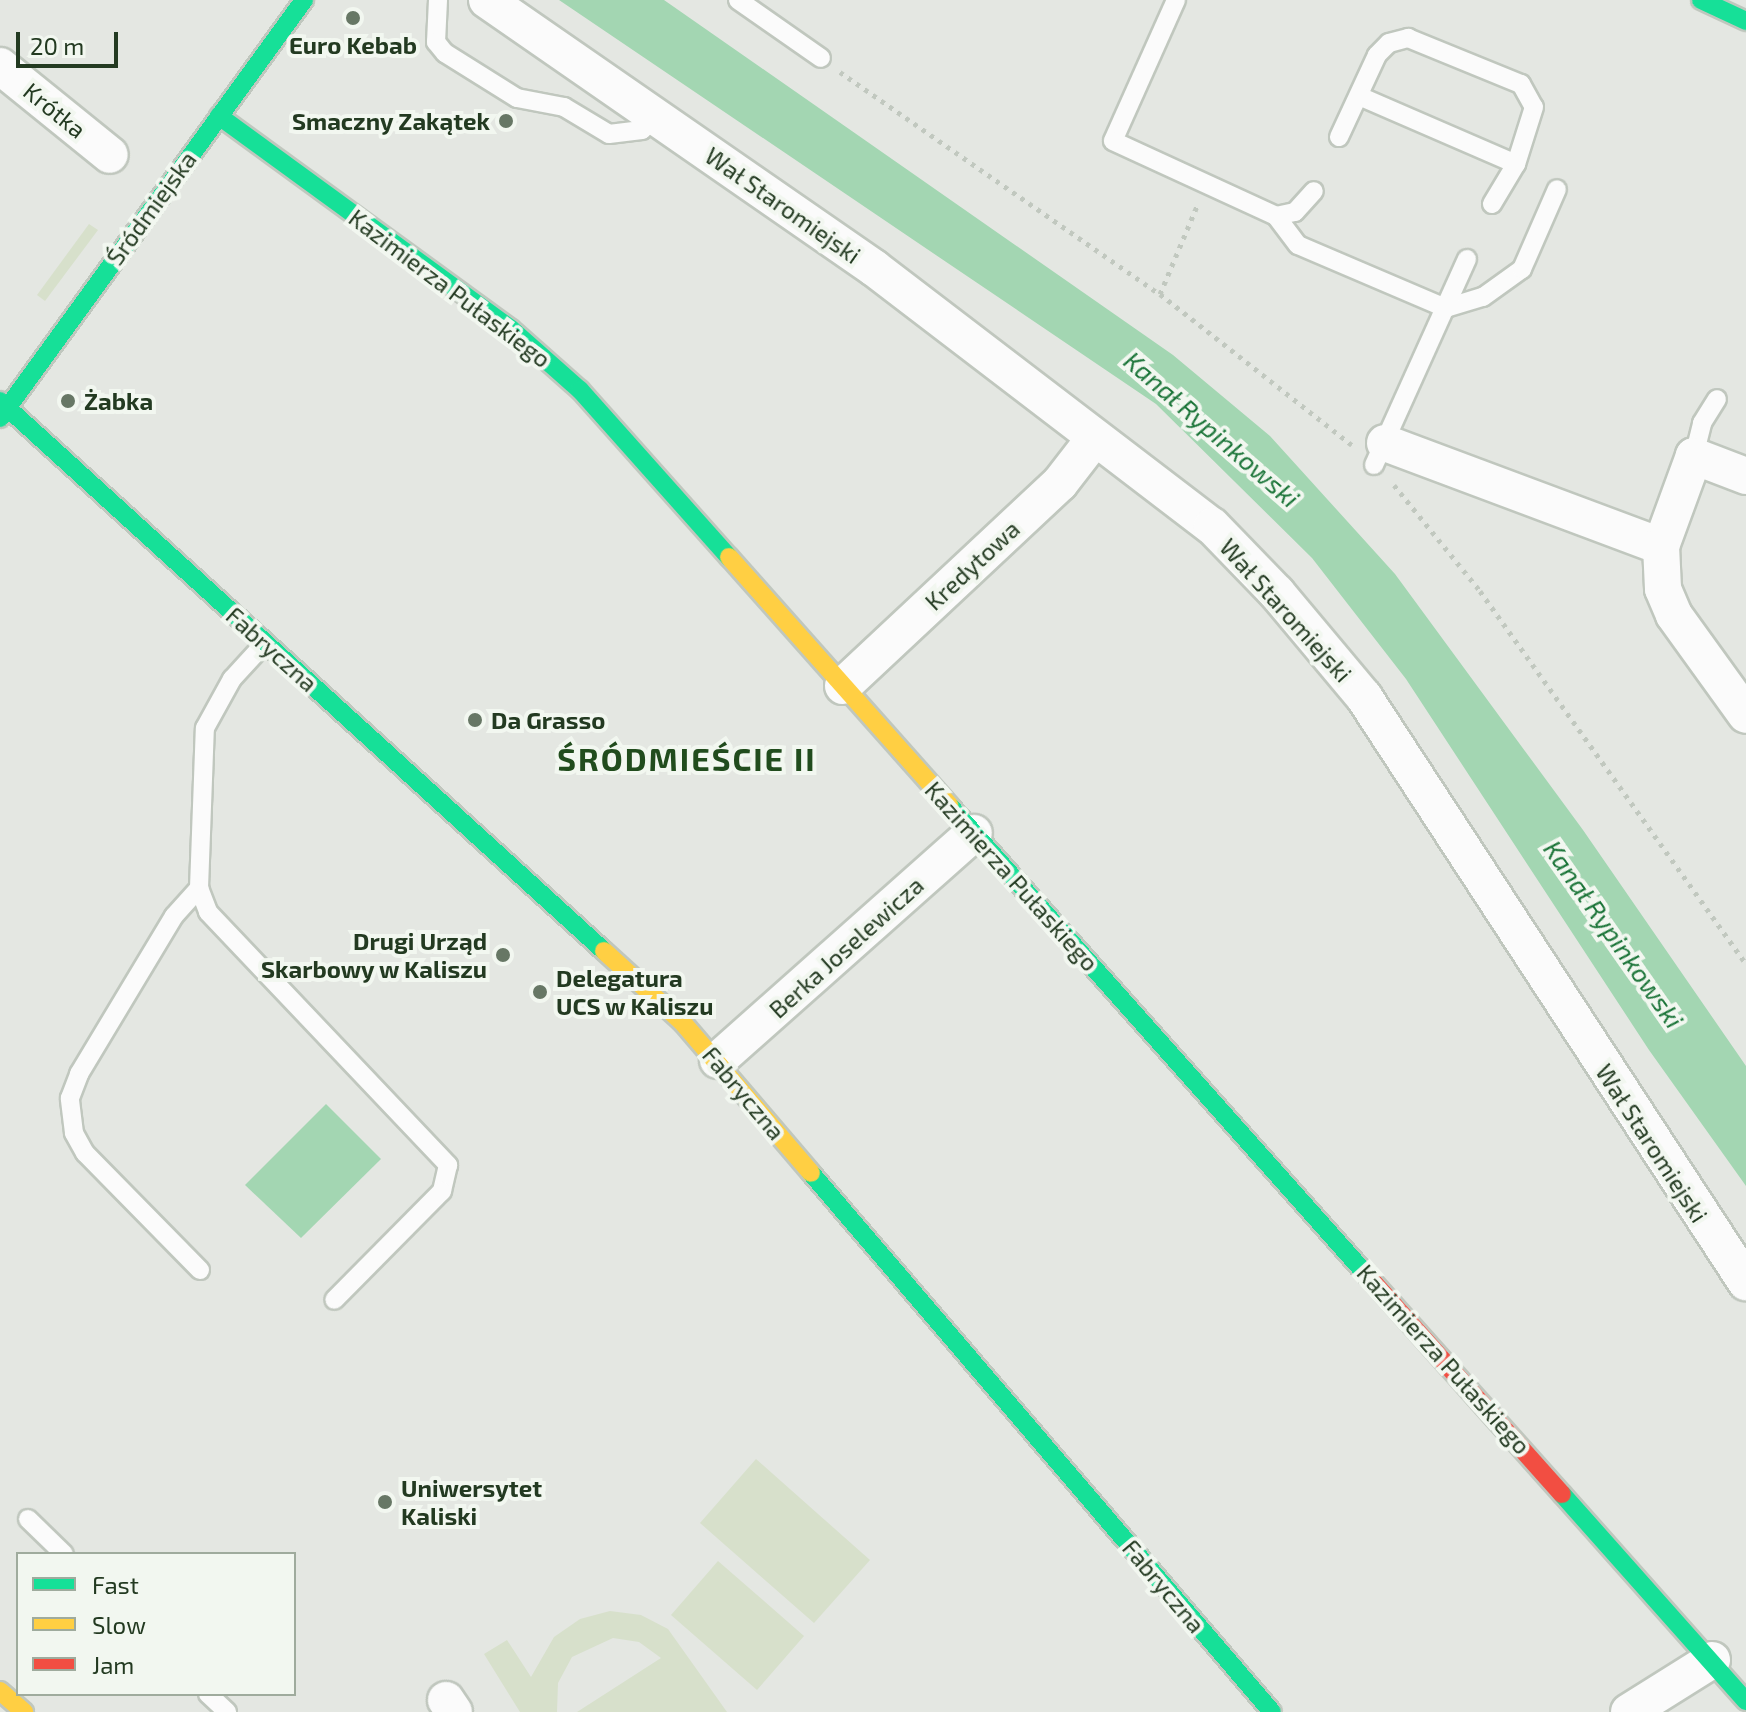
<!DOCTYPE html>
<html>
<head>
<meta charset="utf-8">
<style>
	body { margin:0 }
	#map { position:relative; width:1746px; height:1712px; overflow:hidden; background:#e4e7e2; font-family:"Exo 2",sans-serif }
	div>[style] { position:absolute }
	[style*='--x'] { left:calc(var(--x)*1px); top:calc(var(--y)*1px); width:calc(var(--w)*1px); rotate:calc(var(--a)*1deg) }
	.green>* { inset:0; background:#d7e0cb }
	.water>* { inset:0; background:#a3d6b2 }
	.path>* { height:5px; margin-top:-2.5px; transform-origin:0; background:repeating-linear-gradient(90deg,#c1c8bf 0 4px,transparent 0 10px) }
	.roads { filter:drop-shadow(2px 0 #c0c7be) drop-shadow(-2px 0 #c0c7be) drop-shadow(0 2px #c0c7be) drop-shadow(0 -2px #c0c7be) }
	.lane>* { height:18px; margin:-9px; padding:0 9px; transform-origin:9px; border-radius:9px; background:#fbfbfb }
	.street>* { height:36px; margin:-18px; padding:0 18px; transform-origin:18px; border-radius:18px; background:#fbfbfb }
	.fast>* { height:18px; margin:-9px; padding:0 9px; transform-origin:9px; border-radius:9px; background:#16e098 }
	.slow>* { height:18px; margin:-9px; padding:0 9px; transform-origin:9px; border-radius:9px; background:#ffcf43 }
	.jam>* { height:18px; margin:-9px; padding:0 9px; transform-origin:9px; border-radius:9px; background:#f24e42 }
	.dots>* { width:22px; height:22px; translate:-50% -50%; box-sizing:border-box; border:4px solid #f2f7f0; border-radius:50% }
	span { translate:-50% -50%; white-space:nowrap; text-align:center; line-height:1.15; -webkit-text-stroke:8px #f2f7f0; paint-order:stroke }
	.poi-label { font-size:24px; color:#233a21; font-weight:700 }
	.right { translate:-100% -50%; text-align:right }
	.left { translate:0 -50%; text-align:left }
	.street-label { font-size:24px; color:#233a21 }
	.water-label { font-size:26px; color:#1c7539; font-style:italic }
	.district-label { font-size:32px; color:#214c1d; font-weight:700; letter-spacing:2px }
	.legend { position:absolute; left:16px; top:1552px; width:280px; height:144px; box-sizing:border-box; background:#f2f7f0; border:2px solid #9fab9d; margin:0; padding:10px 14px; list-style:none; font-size:24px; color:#233a21 }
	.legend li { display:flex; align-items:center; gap:16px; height:40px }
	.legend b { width:40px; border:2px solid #9fab9d }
	.scale { position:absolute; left:16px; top:32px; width:102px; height:36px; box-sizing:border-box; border:4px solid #233a21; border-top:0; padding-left:10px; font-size:24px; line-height:28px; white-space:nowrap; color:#233a21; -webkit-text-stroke:6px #f2f7f0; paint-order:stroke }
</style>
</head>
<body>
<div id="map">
	<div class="green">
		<i style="clip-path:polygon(89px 224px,98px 230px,45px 301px,37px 295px)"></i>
		<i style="clip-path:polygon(756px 1459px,870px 1560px,814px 1623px,700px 1523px)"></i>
		<i style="clip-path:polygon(718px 1561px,804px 1636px,757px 1690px,671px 1615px)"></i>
		<i style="clip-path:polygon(610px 1611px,641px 1615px,668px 1629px,727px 1712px,577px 1712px,661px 1658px,639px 1642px,613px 1638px,572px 1657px,558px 1683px,557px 1712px,520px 1712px,484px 1654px,507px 1640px,531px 1677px,554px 1637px,580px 1619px)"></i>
	</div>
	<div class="water">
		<i style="clip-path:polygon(559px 0,664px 0,1173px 355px,1270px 436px,1395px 574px,1583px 830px,1746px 1066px,1746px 1186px,1649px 1050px,1406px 679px,1312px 558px,1156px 404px)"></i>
		<i style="clip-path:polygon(326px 1104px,381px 1159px,301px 1238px,245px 1185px)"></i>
	</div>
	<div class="path">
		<i style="--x:840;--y:72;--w:389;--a:34.8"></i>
		<i style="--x:1160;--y:294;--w:244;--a:38.2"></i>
		<i style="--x:1160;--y:294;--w:95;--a:-67.2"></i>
		<i style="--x:1394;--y:485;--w:136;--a:50.9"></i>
		<i style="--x:1480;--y:591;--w:458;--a:54.5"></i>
	</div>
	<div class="roads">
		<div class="lane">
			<i style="--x:438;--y:0;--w:42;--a:92.7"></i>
			<i style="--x:436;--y:42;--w:14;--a:51"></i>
			<i style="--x:445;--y:53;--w:85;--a:32"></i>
			<i style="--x:517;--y:98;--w:48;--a:10.8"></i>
			<i style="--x:564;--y:107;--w:52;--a:31"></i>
			<i style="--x:609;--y:134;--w:33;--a:-7"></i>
			<i style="--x:642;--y:130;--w:19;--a:-47"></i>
			<i style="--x:738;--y:0;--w:101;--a:34.9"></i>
			<i style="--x:1176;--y:0;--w:154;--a:114.1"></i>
			<i style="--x:1113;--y:141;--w:179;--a:24.7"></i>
			<i style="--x:1276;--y:216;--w:36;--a:53"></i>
			<i style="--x:1298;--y:245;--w:161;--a:23.1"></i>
			<i style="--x:1446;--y:308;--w:39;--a:-17"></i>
			<i style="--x:1483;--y:297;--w:48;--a:-35.7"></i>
			<i style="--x:1522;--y:269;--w:87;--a:-66.4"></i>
			<i style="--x:1339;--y:137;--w:90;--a:-65.1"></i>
			<i style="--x:1377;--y:55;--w:17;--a:-45"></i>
			<i style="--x:1389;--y:43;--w:20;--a:-15"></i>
			<i style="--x:1408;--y:38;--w:122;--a:22.2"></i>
			<i style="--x:1521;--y:84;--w:26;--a:61"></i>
			<i style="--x:1534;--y:107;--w:60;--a:107.5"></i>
			<i style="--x:1516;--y:164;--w:171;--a:-156.6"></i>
			<i style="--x:1492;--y:204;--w:47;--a:-59"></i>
			<i style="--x:1276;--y:216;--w:19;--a:-12"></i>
			<i style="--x:1295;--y:212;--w:28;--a:-48"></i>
			<i style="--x:1694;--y:456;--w:34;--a:-76"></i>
			<i style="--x:1702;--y:423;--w:28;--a:-58"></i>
			<i style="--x:1374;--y:465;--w:226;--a:-65.7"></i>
			<i style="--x:199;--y:888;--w:26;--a:69"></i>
			<i style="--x:208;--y:912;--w:349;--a:46.5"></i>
			<i style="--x:448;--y:1165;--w:27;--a:103"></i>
			<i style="--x:442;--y:1191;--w:153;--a:134.7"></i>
			<i style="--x:200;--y:1270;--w:164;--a:-134.5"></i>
			<i style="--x:85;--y:1153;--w:23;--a:-119"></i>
			<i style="--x:74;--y:1133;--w:35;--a:-97"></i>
			<i style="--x:70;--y:1098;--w:26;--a:-69"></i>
			<i style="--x:79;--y:1074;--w:184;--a:-59"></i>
			<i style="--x:174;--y:916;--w:38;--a:-48"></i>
			<i style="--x:199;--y:888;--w:160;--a:-87.9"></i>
			<i style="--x:205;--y:728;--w:56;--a:-61.1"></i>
			<i style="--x:232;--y:679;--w:49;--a:-47.5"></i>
			<i style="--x:28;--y:1519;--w:50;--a:44.2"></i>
			<i style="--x:208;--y:1694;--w:26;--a:43"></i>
		</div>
		<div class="street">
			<i style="--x:487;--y:0;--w:471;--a:34.7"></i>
			<i style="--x:874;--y:268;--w:425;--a:37.4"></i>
			<i style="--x:1212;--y:526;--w:93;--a:45.9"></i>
			<i style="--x:1277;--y:593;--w:136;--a:50.1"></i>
			<i style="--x:1364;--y:697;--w:699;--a:56.86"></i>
			<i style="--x:0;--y:66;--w:141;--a:39"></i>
			<i style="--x:1385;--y:443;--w:295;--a:20.5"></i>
			<i style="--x:1746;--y:476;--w:56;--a:-159"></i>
			<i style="--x:1694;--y:456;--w:96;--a:110.1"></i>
			<i style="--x:1661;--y:546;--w:43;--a:87.3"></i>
			<i style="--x:1663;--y:589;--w:28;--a:67"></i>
			<i style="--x:1674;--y:615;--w:123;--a:54.2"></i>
			<i style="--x:843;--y:686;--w:297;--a:-43.1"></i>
			<i style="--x:1060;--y:483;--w:56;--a:-52.3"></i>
			<i style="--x:718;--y:1060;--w:342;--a:-41.6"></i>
			<i style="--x:446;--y:1700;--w:14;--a:56"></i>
			<i style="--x:1629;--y:1712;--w:98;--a:-32.1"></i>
		</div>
		<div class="fast">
			<i style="--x:1701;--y:0;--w:50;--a:25"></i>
			<i style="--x:219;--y:116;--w:361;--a:36.1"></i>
			<i style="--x:511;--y:329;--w:92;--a:41.5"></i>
			<i style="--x:580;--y:390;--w:224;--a:48.3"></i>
			<i style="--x:0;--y:401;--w:817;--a:42.32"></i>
			<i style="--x:0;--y:418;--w:517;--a:-53.97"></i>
			<i style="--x:949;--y:805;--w:638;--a:48.37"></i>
			<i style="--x:811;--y:1173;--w:709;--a:49.46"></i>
			<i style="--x:1562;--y:1494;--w:277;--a:48.4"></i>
		</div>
		<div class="slow">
			<i style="--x:729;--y:557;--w:332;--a:48.4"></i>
			<i style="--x:604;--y:951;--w:107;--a:42.3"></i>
			<i style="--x:683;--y:1023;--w:197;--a:49.5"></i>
			<i style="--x:0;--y:1691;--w:32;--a:41"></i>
		</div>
		<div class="jam">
			<i style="--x:1373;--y:1282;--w:284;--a:48.3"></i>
		</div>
	</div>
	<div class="dots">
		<i style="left:353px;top:18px;background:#677765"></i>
		<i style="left:506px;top:121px;background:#677765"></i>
		<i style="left:68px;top:401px;background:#677765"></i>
		<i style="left:475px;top:720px;background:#677765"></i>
		<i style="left:503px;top:955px;background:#677765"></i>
		<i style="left:540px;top:992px;background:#677765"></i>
		<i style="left:385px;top:1502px;background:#677765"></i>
	</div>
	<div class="poi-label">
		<span style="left:353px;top:45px">Euro Kebab</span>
		<span class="right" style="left:490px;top:121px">Smaczny Zakątek</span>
		<span class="left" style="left:84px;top:401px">Żabka</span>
		<span class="left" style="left:491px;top:720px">Da Grasso</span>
		<span class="right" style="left:487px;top:955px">Drugi Urząd<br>Skarbowy w Kaliszu</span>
		<span class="left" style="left:556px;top:992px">Delegatura<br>UCS w Kaliszu</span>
		<span class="left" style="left:401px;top:1502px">Uniwersytet<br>Kaliski</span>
	</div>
	<div class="street-label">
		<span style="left:55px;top:110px;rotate:39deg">Krótka</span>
		<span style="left:783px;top:205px;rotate:35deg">Wał Staromiejski</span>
		<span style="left:151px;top:208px;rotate:-54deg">Śródmiejska</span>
		<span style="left:450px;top:288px;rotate:37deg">Kazimierza Pułaskiego</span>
		<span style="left:972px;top:565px;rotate:-43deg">Kredytowa</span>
		<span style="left:1286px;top:610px;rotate:48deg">Wał Staromiejski</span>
		<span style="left:272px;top:649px;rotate:42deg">Fabryczna</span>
		<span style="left:1012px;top:876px;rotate:48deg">Kazimierza Pułaskiego</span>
		<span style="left:846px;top:947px;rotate:-42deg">Berka Joselewicza</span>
		<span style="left:744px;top:1093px;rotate:50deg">Fabryczna</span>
		<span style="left:1652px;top:1143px;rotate:57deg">Wał Staromiejski</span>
		<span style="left:1444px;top:1359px;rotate:48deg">Kazimierza Pułaskiego</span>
		<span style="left:1164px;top:1586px;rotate:50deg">Fabryczna</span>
	</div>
	<div class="water-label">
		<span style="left:1212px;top:429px;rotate:41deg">Kanał Rypinkowski</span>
		<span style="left:1614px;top:934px;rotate:55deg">Kanał Rypinkowski</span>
	</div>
	<div class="district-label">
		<span style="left:687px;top:758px">ŚRÓDMIEŚCIE II</span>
	</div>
	<ul class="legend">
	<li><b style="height:10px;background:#16e098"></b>Fast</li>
	<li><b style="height:10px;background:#ffcf43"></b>Slow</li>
	<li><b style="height:10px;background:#f24e42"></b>Jam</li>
	</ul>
	<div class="scale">20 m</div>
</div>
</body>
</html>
